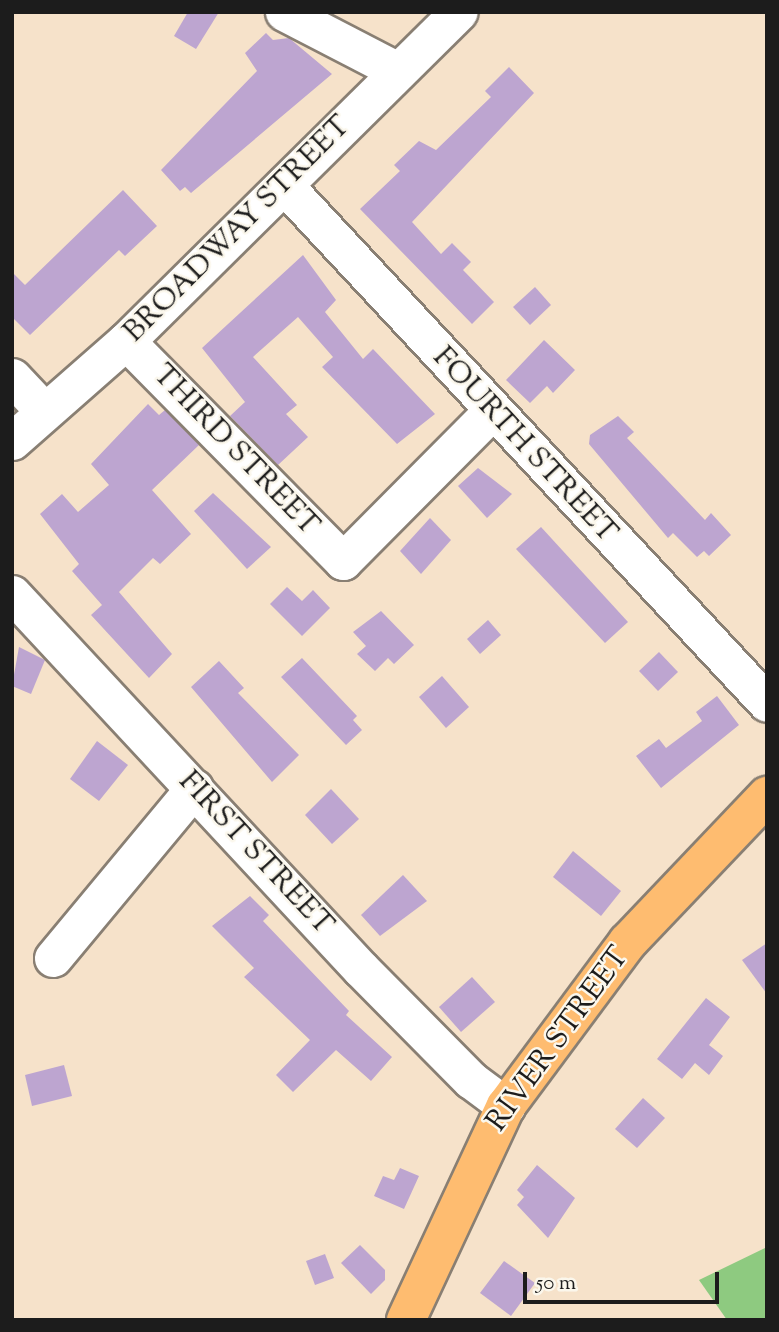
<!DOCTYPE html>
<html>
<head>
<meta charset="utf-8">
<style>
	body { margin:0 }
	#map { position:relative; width:779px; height:1332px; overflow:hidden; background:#f6e2ca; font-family:"Sorts Mill Goudy",serif }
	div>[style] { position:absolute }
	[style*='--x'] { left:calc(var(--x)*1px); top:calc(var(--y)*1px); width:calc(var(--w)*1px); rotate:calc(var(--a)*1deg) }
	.green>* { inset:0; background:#8eca80 }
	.building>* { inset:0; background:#bda5d0 }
	.roads { filter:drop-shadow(2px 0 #897f73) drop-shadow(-2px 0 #897f73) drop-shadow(0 2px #897f73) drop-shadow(0 -2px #897f73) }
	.minor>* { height:37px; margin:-18.5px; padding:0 18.5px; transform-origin:18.5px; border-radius:18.5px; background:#fff }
	.major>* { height:38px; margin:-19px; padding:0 19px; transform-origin:19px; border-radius:19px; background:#febc70 }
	span { translate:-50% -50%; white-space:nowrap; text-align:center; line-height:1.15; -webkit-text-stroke:5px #fbf7ec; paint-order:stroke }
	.street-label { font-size:30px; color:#1c1c1c }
	.frame { position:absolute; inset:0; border:14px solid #1c1c1c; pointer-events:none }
	.scale { position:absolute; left:523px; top:1272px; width:196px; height:32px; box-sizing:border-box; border:4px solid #1c1c1c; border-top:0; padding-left:9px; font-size:21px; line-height:24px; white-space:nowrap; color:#1c1c1c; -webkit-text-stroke:5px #fbf7ec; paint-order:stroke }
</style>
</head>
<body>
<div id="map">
	<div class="green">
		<i style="clip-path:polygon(767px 1247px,767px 1320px,727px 1320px,699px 1280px)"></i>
	</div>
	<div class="building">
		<i style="clip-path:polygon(188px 12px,219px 12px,196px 49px,174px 36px)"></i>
		<i style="clip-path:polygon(266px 33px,273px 40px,289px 38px,332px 74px,191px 193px,185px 187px,180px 191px,161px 170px,257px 71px,245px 53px)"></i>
		<i style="clip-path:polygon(509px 67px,534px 93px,412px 222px,441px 254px,452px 243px,471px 262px,463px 270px,494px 302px,472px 324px,360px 209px,400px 171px,394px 165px,419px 141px,436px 150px,491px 97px,485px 91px)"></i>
		<i style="clip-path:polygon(123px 190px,157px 226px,125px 256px,119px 250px,30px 335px,12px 317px,12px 272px,25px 285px)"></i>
		<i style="clip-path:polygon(303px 255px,336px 300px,325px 312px,363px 359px,373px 349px,435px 414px,397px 444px,322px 367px,333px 357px,298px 317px,253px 357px,297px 405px,286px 414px,308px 437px,278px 465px,230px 416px,245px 402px,202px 348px)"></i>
		<i style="clip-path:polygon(535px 287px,551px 305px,530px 325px,513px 307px)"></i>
		<i style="clip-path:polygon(544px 340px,575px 370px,553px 393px,547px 386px,530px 403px,506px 380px)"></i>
		<i style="clip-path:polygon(148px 404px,159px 415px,165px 410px,199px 445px,152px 490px,191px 534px,160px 564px,153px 558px,119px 592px,172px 654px,149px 678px,91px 615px,102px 605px,72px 571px,79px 564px,40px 514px,62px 494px,78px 512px,109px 485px,91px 464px)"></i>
		<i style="clip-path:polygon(618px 416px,634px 432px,627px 438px,705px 520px,711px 513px,731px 535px,709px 556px,704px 551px,697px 557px,673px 533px,668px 538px,589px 444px,590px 435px)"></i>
		<i style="clip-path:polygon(478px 468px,512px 494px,487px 518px,458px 486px)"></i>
		<i style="clip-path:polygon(213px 493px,271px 547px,247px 569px,194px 511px)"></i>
		<i style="clip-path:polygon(430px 518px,451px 540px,421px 574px,400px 551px)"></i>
		<i style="clip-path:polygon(541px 527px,628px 622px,605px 643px,516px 549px)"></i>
		<i style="clip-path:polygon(287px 587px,302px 601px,313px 590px,330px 608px,302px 636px,270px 604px)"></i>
		<i style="clip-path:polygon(381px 611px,414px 645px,394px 664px,388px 658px,375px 671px,357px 654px,366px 646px,353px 632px)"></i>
		<i style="clip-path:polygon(488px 620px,501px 635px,480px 654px,467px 639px)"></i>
		<i style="clip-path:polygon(19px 647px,45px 660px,31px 694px,12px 686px)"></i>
		<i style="clip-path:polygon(659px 652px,678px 672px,658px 691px,639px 671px)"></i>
		<i style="clip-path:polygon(302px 658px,357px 716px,353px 720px,362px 730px,346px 745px,281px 677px)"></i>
		<i style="clip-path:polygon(219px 661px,244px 688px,238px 693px,299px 755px,272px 782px,191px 687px)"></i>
		<i style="clip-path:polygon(442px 676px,469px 707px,446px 728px,419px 697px)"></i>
		<i style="clip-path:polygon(717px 696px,739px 725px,661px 788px,636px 756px,659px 739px,666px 748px,702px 721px,696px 712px)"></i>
		<i style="clip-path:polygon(97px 741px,128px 765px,99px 801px,70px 779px)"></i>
		<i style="clip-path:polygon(331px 789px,359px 819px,332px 844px,305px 815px)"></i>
		<i style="clip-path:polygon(573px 851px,621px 891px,601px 916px,553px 877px)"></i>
		<i style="clip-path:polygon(403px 875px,427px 901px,380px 936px,361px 915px)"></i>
		<i style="clip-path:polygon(250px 896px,269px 915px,263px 921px,349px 1011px,346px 1015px,392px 1057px,371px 1081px,336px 1050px,293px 1092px,276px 1075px,310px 1040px,244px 977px,254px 968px,212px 926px)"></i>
		<i style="clip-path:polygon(767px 943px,767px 994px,742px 960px)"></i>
		<i style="clip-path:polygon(472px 977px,495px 1002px,461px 1032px,439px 1007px)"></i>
		<i style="clip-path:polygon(706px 998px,730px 1017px,709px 1045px,723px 1056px,709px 1075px,695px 1063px,682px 1079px,657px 1059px)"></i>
		<i style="clip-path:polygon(64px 1065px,72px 1096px,32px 1106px,25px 1075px)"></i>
		<i style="clip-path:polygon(643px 1098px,665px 1118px,637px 1148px,615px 1129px)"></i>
		<i style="clip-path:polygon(537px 1165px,575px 1198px,548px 1238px,517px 1205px,524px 1197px,517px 1190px)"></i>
		<i style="clip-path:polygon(400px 1168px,419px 1176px,404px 1209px,374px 1196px,383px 1176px,394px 1180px)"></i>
		<i style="clip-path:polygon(360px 1245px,385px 1270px,385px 1280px,371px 1294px,341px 1263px)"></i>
		<i style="clip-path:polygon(325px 1254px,334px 1278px,315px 1285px,306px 1261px)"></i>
		<i style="clip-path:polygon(504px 1261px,535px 1283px,511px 1316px,480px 1293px)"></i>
	</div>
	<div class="roads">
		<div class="minor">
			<i style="--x:284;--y:12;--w:128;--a:27.4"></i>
			<i style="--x:284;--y:185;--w:708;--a:47"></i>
			<i style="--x:126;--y:341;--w:309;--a:45.4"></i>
			<i style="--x:343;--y:561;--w:210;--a:-45.2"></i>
			<i style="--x:12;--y:377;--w:47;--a:46.7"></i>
			<i style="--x:12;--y:441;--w:152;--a:-41.3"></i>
			<i style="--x:126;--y:341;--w:468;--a:-44.7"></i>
			<i style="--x:12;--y:594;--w:512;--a:47.06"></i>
			<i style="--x:361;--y:969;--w:156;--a:45.3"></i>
			<i style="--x:471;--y:1080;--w:44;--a:36.6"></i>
			<i style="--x:53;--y:958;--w:221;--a:-50.3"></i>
		</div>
		<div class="major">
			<i style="--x:406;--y:1320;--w:236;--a:-65"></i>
			<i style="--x:506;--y:1106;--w:204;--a:-53.4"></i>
			<i style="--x:628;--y:942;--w:202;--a:-46.4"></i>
		</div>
	</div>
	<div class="street-label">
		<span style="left:238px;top:230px;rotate:-45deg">BROADWAY STREET</span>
		<span style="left:524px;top:446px;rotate:47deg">FOURTH STREET</span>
		<span style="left:235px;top:451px;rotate:46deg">THIRD STREET</span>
		<span style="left:255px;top:854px;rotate:47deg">FIRST STREET</span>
		<span style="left:559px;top:1040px;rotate:-54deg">RIVER STREET</span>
	</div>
	<div class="frame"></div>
	<div class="scale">50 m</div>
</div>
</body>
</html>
